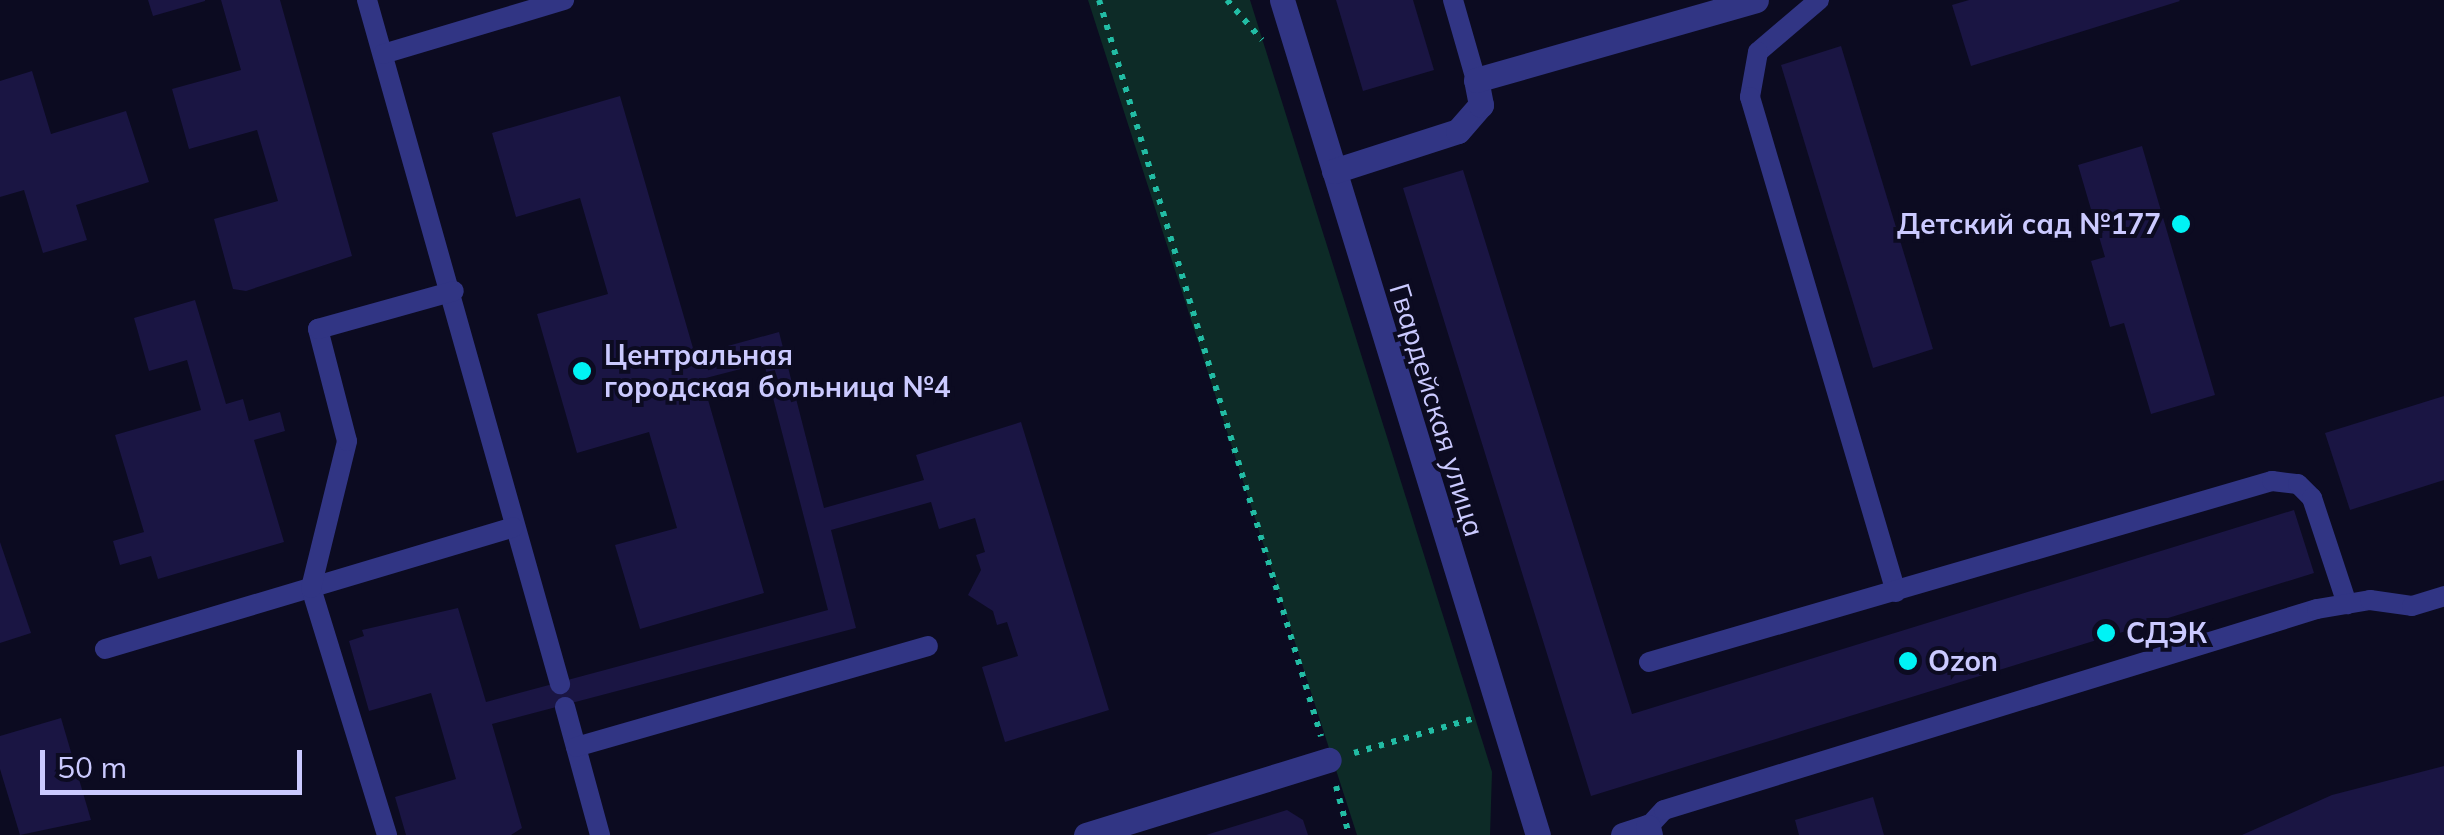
<!DOCTYPE html>
<html>
<head>
<meta charset="utf-8">
<style>
	body { margin:0 }
	#map { position:relative; width:2444px; height:835px; overflow:hidden; background:#0c0b21; font-family:Mulish,sans-serif }
	div>[style] { position:absolute }
	[style*='--x'] { left:calc(var(--x)*1px); top:calc(var(--y)*1px); width:calc(var(--w)*1px); rotate:calc(var(--a)*1deg) }
	.green>* { inset:0; background:#0d2b27 }
	.building>* { inset:0; background:#1a1543 }
	.path>* { height:6px; margin-top:-3px; transform-origin:0; background:repeating-linear-gradient(90deg,#22bca4 0 5px,transparent 0 13px) }
	.lane>* { height:20px; margin:-10px; padding:0 10px; transform-origin:10px; border-radius:10px; background:#313584 }
	.street>* { height:25px; margin:-12.5px; padding:0 12.5px; transform-origin:12.5px; border-radius:12.5px; background:#313584 }
	.dots>* { width:28px; height:28px; translate:-50% -50%; box-sizing:border-box; border:5px solid #0c0b21; border-radius:50% }
	span { translate:-50% -50%; white-space:nowrap; text-align:center; line-height:1.15; -webkit-text-stroke:8px #0c0b21; paint-order:stroke }
	.poi-label { font-size:28px; color:#cbcaff; font-weight:700 }
	.right { translate:-100% -50%; text-align:right }
	.left { translate:0 -50%; text-align:left }
	.street-label { font-size:28px; color:#cbcaff }
	.scale { position:absolute; left:40px; top:750px; width:262px; height:45px; box-sizing:border-box; border:5px solid #cbcaff; border-top:0; padding-left:12px; font-size:30px; line-height:35px; white-space:nowrap; color:#cbcaff; -webkit-text-stroke:8px #0c0b21; paint-order:stroke }
</style>
</head>
<body>
<div id="map">
	<div class="green">
		<i style="clip-path:polygon(1088px 0,1250px 0,1492px 772px,1490px 835px,1357px 835px)"></i>
	</div>
	<div class="building">
		<i style="clip-path:polygon(148px 0,205px 0,205px 1px,153px 16px)"></i>
		<i style="clip-path:polygon(221px 0,280px 0,352px 256px,246px 291px,233px 289px,214px 219px,278px 201px,257px 130px,189px 149px,172px 89px,241px 70px)"></i>
		<i style="clip-path:polygon(1336px 0,1413px 0,1434px 70px,1363px 91px)"></i>
		<i style="clip-path:polygon(1969px 0,2179px 0,2180px 1px,1971px 66px,1952px 5px)"></i>
		<i style="clip-path:polygon(1841px 46px,1933px 349px,1873px 368px,1781px 65px)"></i>
		<i style="clip-path:polygon(32px 71px,51px 134px,126px 111px,149px 182px,76px 205px,87px 240px,43px 253px,24px 190px,0 197px,0 81px)"></i>
		<i style="clip-path:polygon(620px 96px,695px 355px,779px 332px,824px 508px,924px 480px,916px 455px,1021px 422px,1109px 710px,1005px 742px,982px 667px,1018px 656px,1007px 622px,997px 625px,993px 611px,968px 595px,981px 570px,976px 555px,985px 552px,975px 518px,939px 529px,931px 502px,831px 530px,856px 628px,492px 724px,522px 828px,511px 835px,406px 835px,395px 797px,456px 779px,431px 693px,369px 711px,349px 641px,364px 636px,362px 630px,458px 608px,486px 702px,828px 610px,764px 363px,702px 379px,764px 593px,640px 629px,615px 545px,677px 528px,649px 432px,577px 453px,537px 314px,608px 294px,580px 198px,516px 217px,492px 133px)"></i>
		<i style="clip-path:polygon(2142px 146px,2215px 395px,2151px 414px,2124px 323px,2110px 327px,2091px 261px,2105px 257px,2078px 165px)"></i>
		<i style="clip-path:polygon(1463px 170px,1632px 714px,2294px 510px,2314px 573px,1591px 796px,1403px 188px)"></i>
		<i style="clip-path:polygon(195px 300px,226px 404px,243px 399px,249px 421px,280px 412px,285px 431px,254px 440px,284px 542px,158px 579px,151px 556px,120px 565px,113px 541px,144px 532px,115px 435px,201px 410px,187px 360px,149px 371px,134px 318px)"></i>
		<i style="clip-path:polygon(2444px 396px,2444px 480px,2350px 510px,2325px 433px)"></i>
		<i style="clip-path:polygon(0 542px,31px 633px,0 643px)"></i>
		<i style="clip-path:polygon(61px 718px,91px 820px,20px 835px,0 769px,0 736px)"></i>
		<i style="clip-path:polygon(2444px 766px,2444px 835px,2242px 835px,2332px 795px)"></i>
		<i style="clip-path:polygon(1873px 797px,1884px 835px,1799px 835px,1795px 820px)"></i>
		<i style="clip-path:polygon(1287px 810px,1303px 820px,1308px 835px,1206px 835px)"></i>
	</div>
	<div class="path">
		<i style="--x:1099;--y:0;--w:769;--a:73.22"></i>
		<i style="--x:1227;--y:0;--w:53;--a:48.8"></i>
		<i style="--x:1354;--y:753;--w:123;--a:-16.1"></i>
		<i style="--x:1336;--y:786;--w:51;--a:75.1"></i>
	</div>
	<div class="lane">
		<i style="--x:367;--y:0;--w:711;--a:74.24"></i>
		<i style="--x:1453;--y:0;--w:83;--a:74"></i>
		<i style="--x:1819;--y:0;--w:80;--a:139.6"></i>
		<i style="--x:1758;--y:52;--w:46;--a:100.1"></i>
		<i style="--x:1750;--y:97;--w:516;--a:73.57"></i>
		<i style="--x:383;--y:54;--w:189;--a:-16.6"></i>
		<i style="--x:105;--y:649;--w:426;--a:-16.6"></i>
		<i style="--x:1649;--y:662;--w:649;--a:-16.2"></i>
		<i style="--x:2272;--y:481;--w:26;--a:7"></i>
		<i style="--x:2298;--y:484;--w:20;--a:45"></i>
		<i style="--x:2312;--y:498;--w:112;--a:71.7"></i>
		<i style="--x:565;--y:707;--w:133;--a:74.7"></i>
		<i style="--x:576;--y:747;--w:366;--a:-16"></i>
		<i style="--x:1648;--y:827;--w:23;--a:-47"></i>
		<i style="--x:1664;--y:810;--w:683;--a:-17.11"></i>
		<i style="--x:2317;--y:609;--w:54;--a:-9.6"></i>
		<i style="--x:2370;--y:600;--w:42;--a:8.1"></i>
		<i style="--x:2412;--y:606;--w:34;--a:-17"></i>
		<i style="--x:387;--y:835;--w:258;--a:-107.1"></i>
		<i style="--x:311;--y:588;--w:151;--a:-76.2"></i>
		<i style="--x:347;--y:441;--w:116;--a:-104.5"></i>
		<i style="--x:318;--y:329;--w:141;--a:-15.6"></i>
	</div>
	<div class="street">
		<i style="--x:1282;--y:0;--w:873;--a:72.96"></i>
		<i style="--x:1334;--y:171;--w:130;--a:-17.9"></i>
		<i style="--x:1458;--y:131;--w:35;--a:-49"></i>
		<i style="--x:1481;--y:105;--w:25;--a:-101"></i>
		<i style="--x:1476;--y:80;--w:291;--a:-15.9"></i>
		<i style="--x:1086;--y:835;--w:254;--a:-17.2"></i>
		<i style="--x:1623;--y:835;--w:26;--a:-18"></i>
		<i style="--x:1648;--y:827;--w:8;--a:76"></i>
	</div>
	<div class="dots">
		<i style="left:2181px;top:224px;background:#00f3f5"></i>
		<i style="left:582px;top:371px;background:#00f3f5"></i>
		<i style="left:2106px;top:633px;background:#00f3f5"></i>
		<i style="left:1908px;top:661px;background:#00f3f5"></i>
	</div>
	<div class="poi-label">
		<span class="right" style="left:2161px;top:224px">Детский сад №177</span>
		<span class="left" style="left:604px;top:371px">Центральная<br>городская больница №4</span>
		<span class="left" style="left:2126px;top:633px">СДЭК</span>
		<span class="left" style="left:1928px;top:661px">Ozon</span>
	</div>
	<div class="street-label">
		<span style="left:1437px;top:410px;rotate:73deg">Гвардейская улица</span>
	</div>
	<div class="scale">50 m</div>
</div>
</body>
</html>
